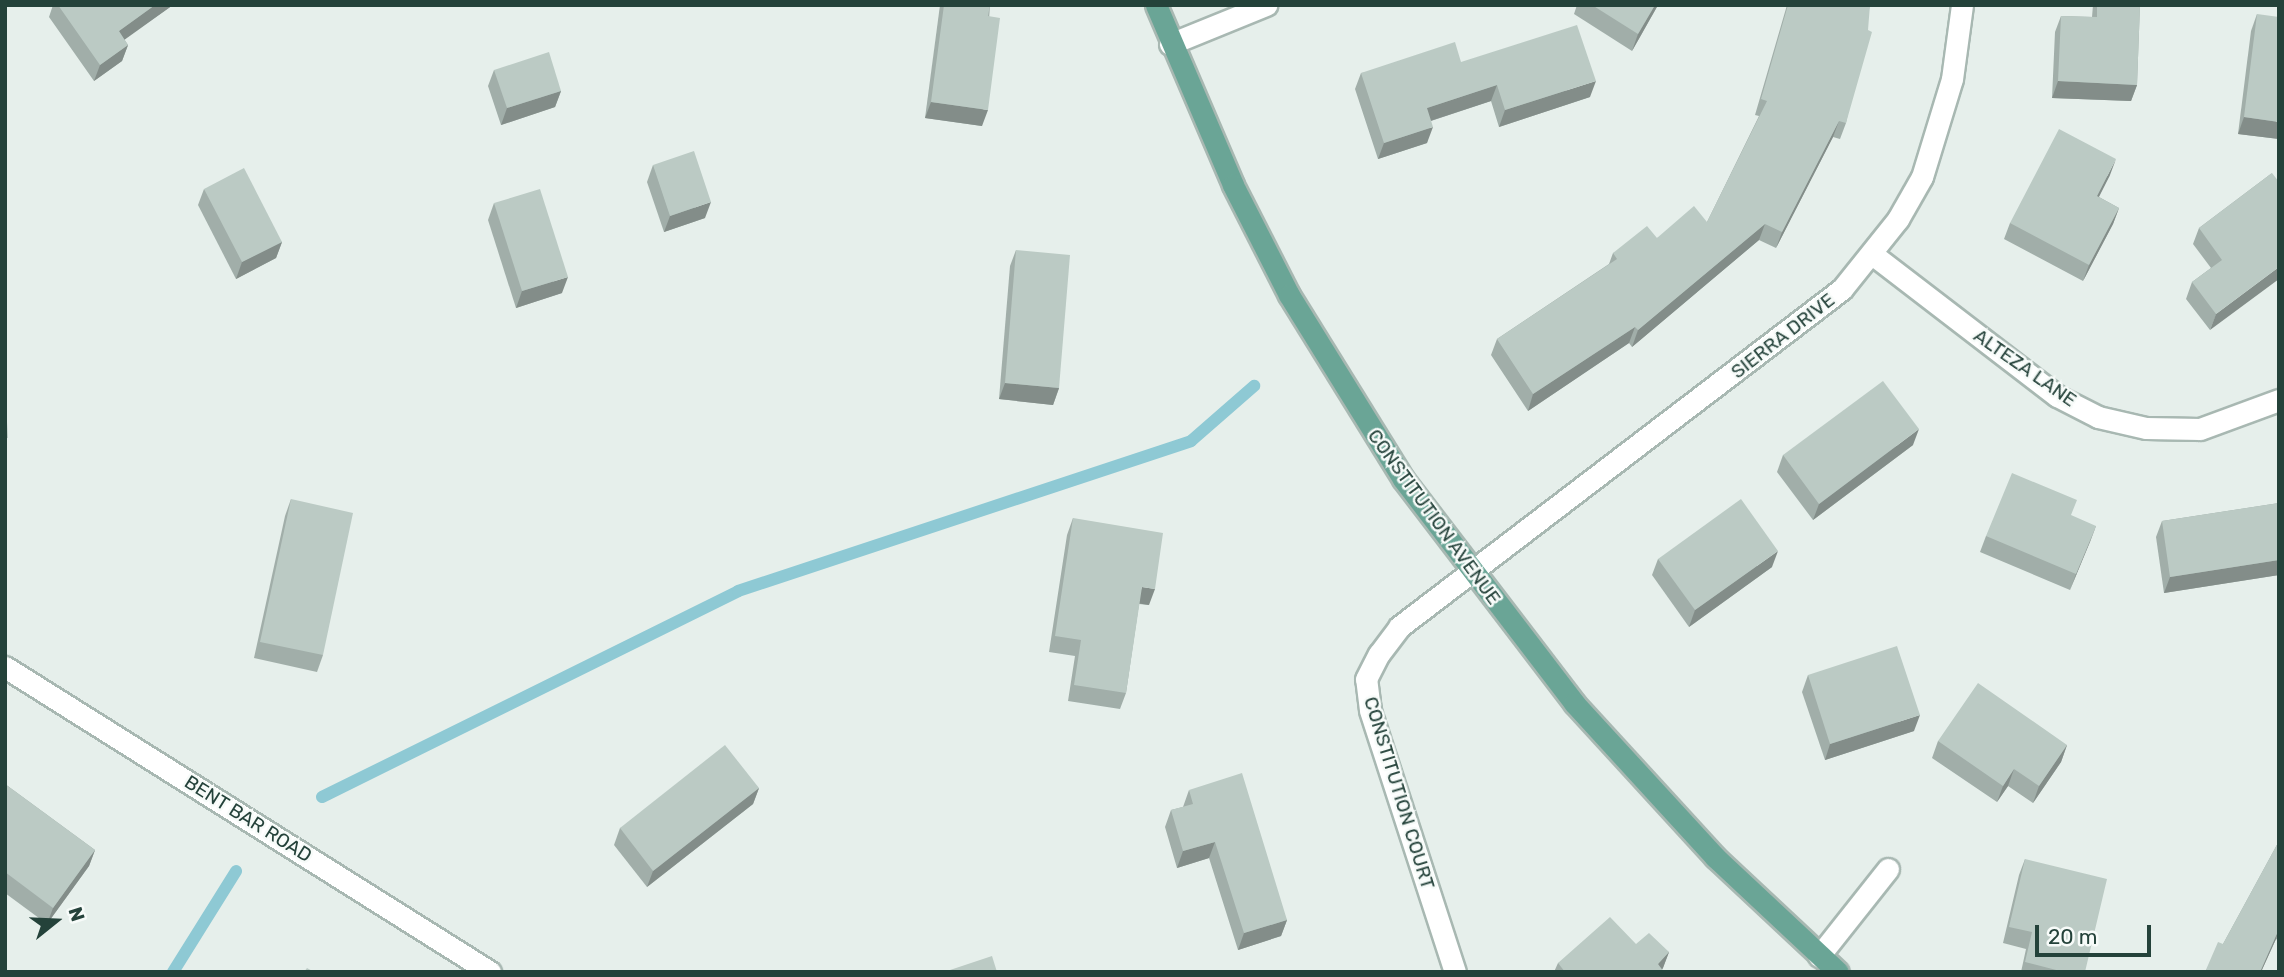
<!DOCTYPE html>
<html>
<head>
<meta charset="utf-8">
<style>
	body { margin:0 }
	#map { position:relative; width:2284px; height:977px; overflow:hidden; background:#e6efeb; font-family:Rubik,sans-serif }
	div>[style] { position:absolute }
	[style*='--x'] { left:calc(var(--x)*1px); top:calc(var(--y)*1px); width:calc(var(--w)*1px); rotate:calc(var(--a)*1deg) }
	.stream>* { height:12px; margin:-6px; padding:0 6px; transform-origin:6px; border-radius:6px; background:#8ec9d4 }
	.roads { filter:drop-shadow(2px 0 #a8b8b2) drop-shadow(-2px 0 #a8b8b2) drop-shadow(0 2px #a8b8b2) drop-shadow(0 -2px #a8b8b2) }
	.minor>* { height:21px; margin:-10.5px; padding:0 10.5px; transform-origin:10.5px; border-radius:10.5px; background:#fff }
	.major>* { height:21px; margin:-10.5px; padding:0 10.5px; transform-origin:10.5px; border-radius:10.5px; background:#6aa596 }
	.wall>* { inset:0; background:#a1aea9 }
	.shaded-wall>* { inset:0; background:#838d89 }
	.building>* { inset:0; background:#bbcac4 }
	span { translate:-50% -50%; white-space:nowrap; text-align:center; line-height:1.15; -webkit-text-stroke:5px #f7fbf9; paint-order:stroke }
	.street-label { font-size:19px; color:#24423a }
	.frame { position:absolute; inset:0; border:7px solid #24423a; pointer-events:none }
	.north { position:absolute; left:21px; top:886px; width:70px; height:70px; -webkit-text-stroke:5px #f7fbf9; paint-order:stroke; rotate:72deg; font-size:19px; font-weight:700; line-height:28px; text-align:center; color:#24423a }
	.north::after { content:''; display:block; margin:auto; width:24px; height:32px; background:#24423a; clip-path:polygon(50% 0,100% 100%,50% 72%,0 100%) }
	.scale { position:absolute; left:2035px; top:925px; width:116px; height:32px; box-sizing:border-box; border:4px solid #24423a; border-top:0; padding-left:9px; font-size:21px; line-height:24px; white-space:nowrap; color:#24423a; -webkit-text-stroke:5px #f7fbf9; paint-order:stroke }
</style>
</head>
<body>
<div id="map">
	<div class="stream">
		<i style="--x:322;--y:797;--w:464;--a:-26.3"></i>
		<i style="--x:738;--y:591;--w:477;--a:-18.3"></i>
		<i style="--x:1191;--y:441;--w:84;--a:-41.1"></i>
		<i style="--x:173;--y:972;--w:119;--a:-58"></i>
	</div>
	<div class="roads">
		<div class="minor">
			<i style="--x:1170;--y:44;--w:104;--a:-22.1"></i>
			<i style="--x:1872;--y:254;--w:233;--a:37.5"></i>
			<i style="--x:2057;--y:396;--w:46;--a:27.1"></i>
			<i style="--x:2098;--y:417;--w:49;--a:12.9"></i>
			<i style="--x:2146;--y:428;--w:54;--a:1.1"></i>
			<i style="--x:2200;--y:429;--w:84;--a:-20.2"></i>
			<i style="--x:5;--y:667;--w:573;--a:32.16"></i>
			<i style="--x:1819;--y:956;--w:111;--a:-51.6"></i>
			<i style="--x:1455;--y:972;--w:275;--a:-108"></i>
			<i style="--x:1370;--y:710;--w:31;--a:-97"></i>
			<i style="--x:1366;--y:679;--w:28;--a:-63"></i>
			<i style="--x:1379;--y:654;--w:34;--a:-53"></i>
			<i style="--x:1399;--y:627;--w:557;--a:-37.34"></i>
			<i style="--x:1842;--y:289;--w:90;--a:-51.3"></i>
			<i style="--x:1898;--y:219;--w:48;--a:-60.3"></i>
			<i style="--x:1922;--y:177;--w:102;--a:-73"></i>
			<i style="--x:1952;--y:79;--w:75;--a:-82.3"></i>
		</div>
		<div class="major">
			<i style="--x:1156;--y:5;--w:196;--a:66.8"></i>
			<i style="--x:1233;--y:185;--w:123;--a:63"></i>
			<i style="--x:1289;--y:295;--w:216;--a:58.2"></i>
			<i style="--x:1403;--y:479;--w:282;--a:52.6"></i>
			<i style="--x:1574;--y:703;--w:209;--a:47.5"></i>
			<i style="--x:1715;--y:857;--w:168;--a:43.1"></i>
		</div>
	</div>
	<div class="wall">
		<i style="clip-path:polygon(53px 5px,173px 5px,124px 39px,128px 45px,122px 61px,94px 81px,49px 17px)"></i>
		<i style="clip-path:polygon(940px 5px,990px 5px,982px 126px,925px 118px)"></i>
		<i style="clip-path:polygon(1577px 5px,1658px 5px,1632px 51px,1574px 14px)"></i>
		<i style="clip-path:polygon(1787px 5px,1870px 5px,1846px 123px,1840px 139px,1833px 137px,1776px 248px,1759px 240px,1632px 347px,1629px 343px,1528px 411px,1491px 355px,1497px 339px,1609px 264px,1613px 253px,1657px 238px,1707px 222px,1759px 116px,1755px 115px)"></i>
		<i style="clip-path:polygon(2093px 5px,2140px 5px,2137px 85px,2131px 101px,2052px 98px,2055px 32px,2061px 16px,2092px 17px)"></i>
		<i style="clip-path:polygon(2257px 14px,2279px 139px,2238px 134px,2251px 31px)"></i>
		<i style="clip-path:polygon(1461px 62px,1590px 97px,1499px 127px,1491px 101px,1431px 121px,1427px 143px,1378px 159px,1355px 89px,1361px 73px)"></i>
		<i style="clip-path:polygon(494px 70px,561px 91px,555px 107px,501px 125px,488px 86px)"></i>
		<i style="clip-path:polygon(653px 165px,705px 218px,664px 232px,647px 182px)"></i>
		<i style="clip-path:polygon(2272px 173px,2210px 330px,2186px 299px,2192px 282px,2211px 268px,2193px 244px,2199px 228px)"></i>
		<i style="clip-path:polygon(2110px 175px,2099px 197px,2119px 208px,2113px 224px,2083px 281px,2004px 239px,2010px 223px)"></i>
		<i style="clip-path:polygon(204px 189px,282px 242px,276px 258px,236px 279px,198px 205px)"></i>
		<i style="clip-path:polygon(494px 203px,562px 293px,516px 308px,488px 220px)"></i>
		<i style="clip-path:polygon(1016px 250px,1059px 388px,1053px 405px,999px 399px,1010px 266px)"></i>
		<i style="clip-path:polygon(1913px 445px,1813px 520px,1777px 472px,1783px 455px)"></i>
		<i style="clip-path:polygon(291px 499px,323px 655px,317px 672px,254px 658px,285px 516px)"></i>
		<i style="clip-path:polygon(2279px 503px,2279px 575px,2164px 593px,2156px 537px,2162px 521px)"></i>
		<i style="clip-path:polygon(1073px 518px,1149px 605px,1139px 604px,1126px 693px,1120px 709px,1068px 701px,1075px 656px,1049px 652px,1067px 535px)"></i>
		<i style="clip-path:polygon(2096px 526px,2070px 590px,1980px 552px,1986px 536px)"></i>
		<i style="clip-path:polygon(1658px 559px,1772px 567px,1689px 627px,1652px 575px)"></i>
		<i style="clip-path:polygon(1808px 675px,1914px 731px,1825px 760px,1802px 692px)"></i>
		<i style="clip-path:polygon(1938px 741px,2067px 745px,2061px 762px,2033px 803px,2008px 786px,1997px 802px,1932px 758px)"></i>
		<i style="clip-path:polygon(5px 784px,95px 850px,89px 866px,47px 924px,5px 893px)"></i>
		<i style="clip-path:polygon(759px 788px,753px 804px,647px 887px,614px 845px,620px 828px)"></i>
		<i style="clip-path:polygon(1189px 790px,1287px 920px,1281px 936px,1238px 950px,1209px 858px,1177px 868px,1165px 827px,1171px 810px,1183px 807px)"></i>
		<i style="clip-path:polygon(2279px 841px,2279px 941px,2276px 939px,2261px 972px,2205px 972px,2223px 944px)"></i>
		<i style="clip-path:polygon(2025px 859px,2085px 972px,2021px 972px,2026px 949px,2003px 943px,2019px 875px)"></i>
		<i style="clip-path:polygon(1636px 944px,1669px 952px,1662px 970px,1664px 972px,1554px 972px,1558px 963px)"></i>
	</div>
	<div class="shaded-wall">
		<i style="clip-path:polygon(155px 5px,173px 5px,113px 48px,119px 31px)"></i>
		<i style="clip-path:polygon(1655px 5px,1658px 5px,1632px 51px,1638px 34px)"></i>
		<i style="clip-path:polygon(128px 45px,122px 61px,94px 81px,100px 65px)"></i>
		<i style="clip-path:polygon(1596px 81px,1590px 97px,1499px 127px,1505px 110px)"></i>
		<i style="clip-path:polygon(2058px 81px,2137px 85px,2131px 101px,2052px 98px)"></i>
		<i style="clip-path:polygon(1497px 85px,1491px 101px,1421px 124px,1427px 108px)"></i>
		<i style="clip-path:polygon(561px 91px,555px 107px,501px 125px,507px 108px)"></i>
		<i style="clip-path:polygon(931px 102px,988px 110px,982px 126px,925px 118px)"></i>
		<i style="clip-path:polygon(2244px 117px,2279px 122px,2279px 139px,2238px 134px)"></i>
		<i style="clip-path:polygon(1839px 121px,1833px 137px,1776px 248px,1782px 232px)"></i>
		<i style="clip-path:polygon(1433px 127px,1427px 143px,1378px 159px,1384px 143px)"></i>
		<i style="clip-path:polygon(2116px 159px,2110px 175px,2091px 212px,2097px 196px)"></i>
		<i style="clip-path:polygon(711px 202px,705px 218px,664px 232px,670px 216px)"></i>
		<i style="clip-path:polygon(2119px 208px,2113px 224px,2083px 281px,2089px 265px)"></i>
		<i style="clip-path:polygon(1765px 224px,1759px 240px,1632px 347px,1638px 330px)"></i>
		<i style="clip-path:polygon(282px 242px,276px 258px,236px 279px,242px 262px)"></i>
		<i style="clip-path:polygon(2279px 267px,2279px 279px,2210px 330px,2216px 314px)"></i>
		<i style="clip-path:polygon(568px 277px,562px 293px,516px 308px,522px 291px)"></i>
		<i style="clip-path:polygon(1635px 327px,1629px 343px,1528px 411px,1533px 394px)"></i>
		<i style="clip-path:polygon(1005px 383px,1059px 388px,1053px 405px,999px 399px)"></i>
		<i style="clip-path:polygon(1919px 429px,1913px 445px,1813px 520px,1819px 504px)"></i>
		<i style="clip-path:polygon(2096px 526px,2090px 542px,2070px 590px,2076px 574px)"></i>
		<i style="clip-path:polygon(1778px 551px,1772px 567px,1689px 627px,1695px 610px)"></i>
		<i style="clip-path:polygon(2279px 560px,2279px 575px,2164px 593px,2170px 577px)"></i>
		<i style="clip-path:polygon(1142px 587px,1155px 589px,1149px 605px,1136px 603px)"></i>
		<i style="clip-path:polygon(1920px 715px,1914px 731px,1825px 760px,1830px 744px)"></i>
		<i style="clip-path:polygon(2067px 745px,2061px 762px,2033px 803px,2039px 786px)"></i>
		<i style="clip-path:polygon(2014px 769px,2008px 786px,1997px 802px,2003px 786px)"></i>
		<i style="clip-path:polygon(759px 788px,753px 804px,647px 887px,653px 871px)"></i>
		<i style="clip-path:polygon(1215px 842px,1209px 858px,1177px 868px,1183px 851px)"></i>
		<i style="clip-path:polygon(95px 850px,89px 866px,47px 924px,53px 908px)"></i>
		<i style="clip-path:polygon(1287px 920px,1281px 936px,1238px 950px,1244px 933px)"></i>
		<i style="clip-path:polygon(2279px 929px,2276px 939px,2261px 972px,2260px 972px)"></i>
		<i style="clip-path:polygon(1669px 952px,1663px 968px,1660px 972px,1658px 964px)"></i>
	</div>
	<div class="building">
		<i style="clip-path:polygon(58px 5px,155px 5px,119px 31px,128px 45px,100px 65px)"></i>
		<i style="clip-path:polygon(944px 5px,990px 5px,988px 16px,1000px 18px,988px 110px,931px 102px)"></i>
		<i style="clip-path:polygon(1592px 5px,1655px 5px,1638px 34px)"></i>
		<i style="clip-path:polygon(1788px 5px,1870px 5px,1868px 30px,1872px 32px,1846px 123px,1839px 121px,1782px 232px,1765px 224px,1638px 330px,1635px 327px,1533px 394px,1497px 339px,1617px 259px,1613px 253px,1647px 226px,1657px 238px,1694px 206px,1707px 222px,1767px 101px,1761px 99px)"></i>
		<i style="clip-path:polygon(2097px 5px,2140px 5px,2137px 85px,2058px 81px,2061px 16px,2097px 17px)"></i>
		<i style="clip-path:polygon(2257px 14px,2279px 17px,2279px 122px,2244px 117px)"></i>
		<i style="clip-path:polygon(1577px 25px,1596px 81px,1505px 110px,1497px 85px,1427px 108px,1433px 127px,1384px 143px,1361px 73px,1455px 42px,1461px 62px)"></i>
		<i style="clip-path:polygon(549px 52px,561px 91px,507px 108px,494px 70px)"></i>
		<i style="clip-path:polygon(2059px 129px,2116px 159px,2097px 196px,2119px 208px,2089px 265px,2010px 223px)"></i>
		<i style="clip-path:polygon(694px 151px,711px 202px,670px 216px,653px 165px)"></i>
		<i style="clip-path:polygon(244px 168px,282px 242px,242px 262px,204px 189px)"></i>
		<i style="clip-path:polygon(2272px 173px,2279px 182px,2279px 267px,2216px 314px,2192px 282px,2222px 260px,2199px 228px)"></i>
		<i style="clip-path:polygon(540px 189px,568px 277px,522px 291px,494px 203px)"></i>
		<i style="clip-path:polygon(1016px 250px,1070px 255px,1059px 388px,1005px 383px)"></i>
		<i style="clip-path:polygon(1883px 381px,1919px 429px,1819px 504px,1783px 455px)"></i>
		<i style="clip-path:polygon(5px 391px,8px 438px,5px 438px)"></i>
		<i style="clip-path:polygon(2012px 473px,2077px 500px,2071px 515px,2096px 526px,2076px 574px,1986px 536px)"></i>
		<i style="clip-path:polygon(291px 499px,353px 513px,323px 655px,260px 642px)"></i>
		<i style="clip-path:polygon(1741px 499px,1778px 551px,1695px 610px,1658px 559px)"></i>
		<i style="clip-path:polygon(2279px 503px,2279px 560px,2170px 577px,2162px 521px)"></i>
		<i style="clip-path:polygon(1073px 518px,1163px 533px,1155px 589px,1142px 587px,1126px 693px,1074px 685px,1081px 640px,1055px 636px)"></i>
		<i style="clip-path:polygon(1897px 646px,1920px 715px,1830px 744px,1808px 675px)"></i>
		<i style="clip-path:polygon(1978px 683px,2067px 745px,2039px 786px,2014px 769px,2003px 786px,1938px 741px)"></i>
		<i style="clip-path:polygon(725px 745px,759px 788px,653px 871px,620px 828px)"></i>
		<i style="clip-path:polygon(1242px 773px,1287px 920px,1244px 933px,1215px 842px,1183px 851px,1171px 810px,1193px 804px,1189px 790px)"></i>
		<i style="clip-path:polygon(5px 784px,95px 850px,53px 908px,5px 872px)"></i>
		<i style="clip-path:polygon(2279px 841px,2279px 929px,2260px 972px,2205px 972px,2218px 942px,2223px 944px)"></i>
		<i style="clip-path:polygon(2025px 859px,2107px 879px,2085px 972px,2064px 972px,2025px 962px,2032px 932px,2009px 927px)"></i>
		<i style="clip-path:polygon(1610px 917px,1636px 944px,1649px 933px,1669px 952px,1658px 964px,1664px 972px,1565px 972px,1558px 963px)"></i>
		<i style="clip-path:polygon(992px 956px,997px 972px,944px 972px)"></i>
		<i style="clip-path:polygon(307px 968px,314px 972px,304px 972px)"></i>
	</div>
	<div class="street-label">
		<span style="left:1783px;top:336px;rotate:-38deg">SIERRA DRIVE</span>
		<span style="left:2025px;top:368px;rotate:35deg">ALTEZA LANE</span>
		<span style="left:1434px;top:517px;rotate:54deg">CONSTITUTION AVENUE</span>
		<span style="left:1399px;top:793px;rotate:73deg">CONSTITUTION COURT</span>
		<span style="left:248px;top:819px;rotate:32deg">BENT BAR ROAD</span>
	</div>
	<div class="frame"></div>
	<div class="north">N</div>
	<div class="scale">20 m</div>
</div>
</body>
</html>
